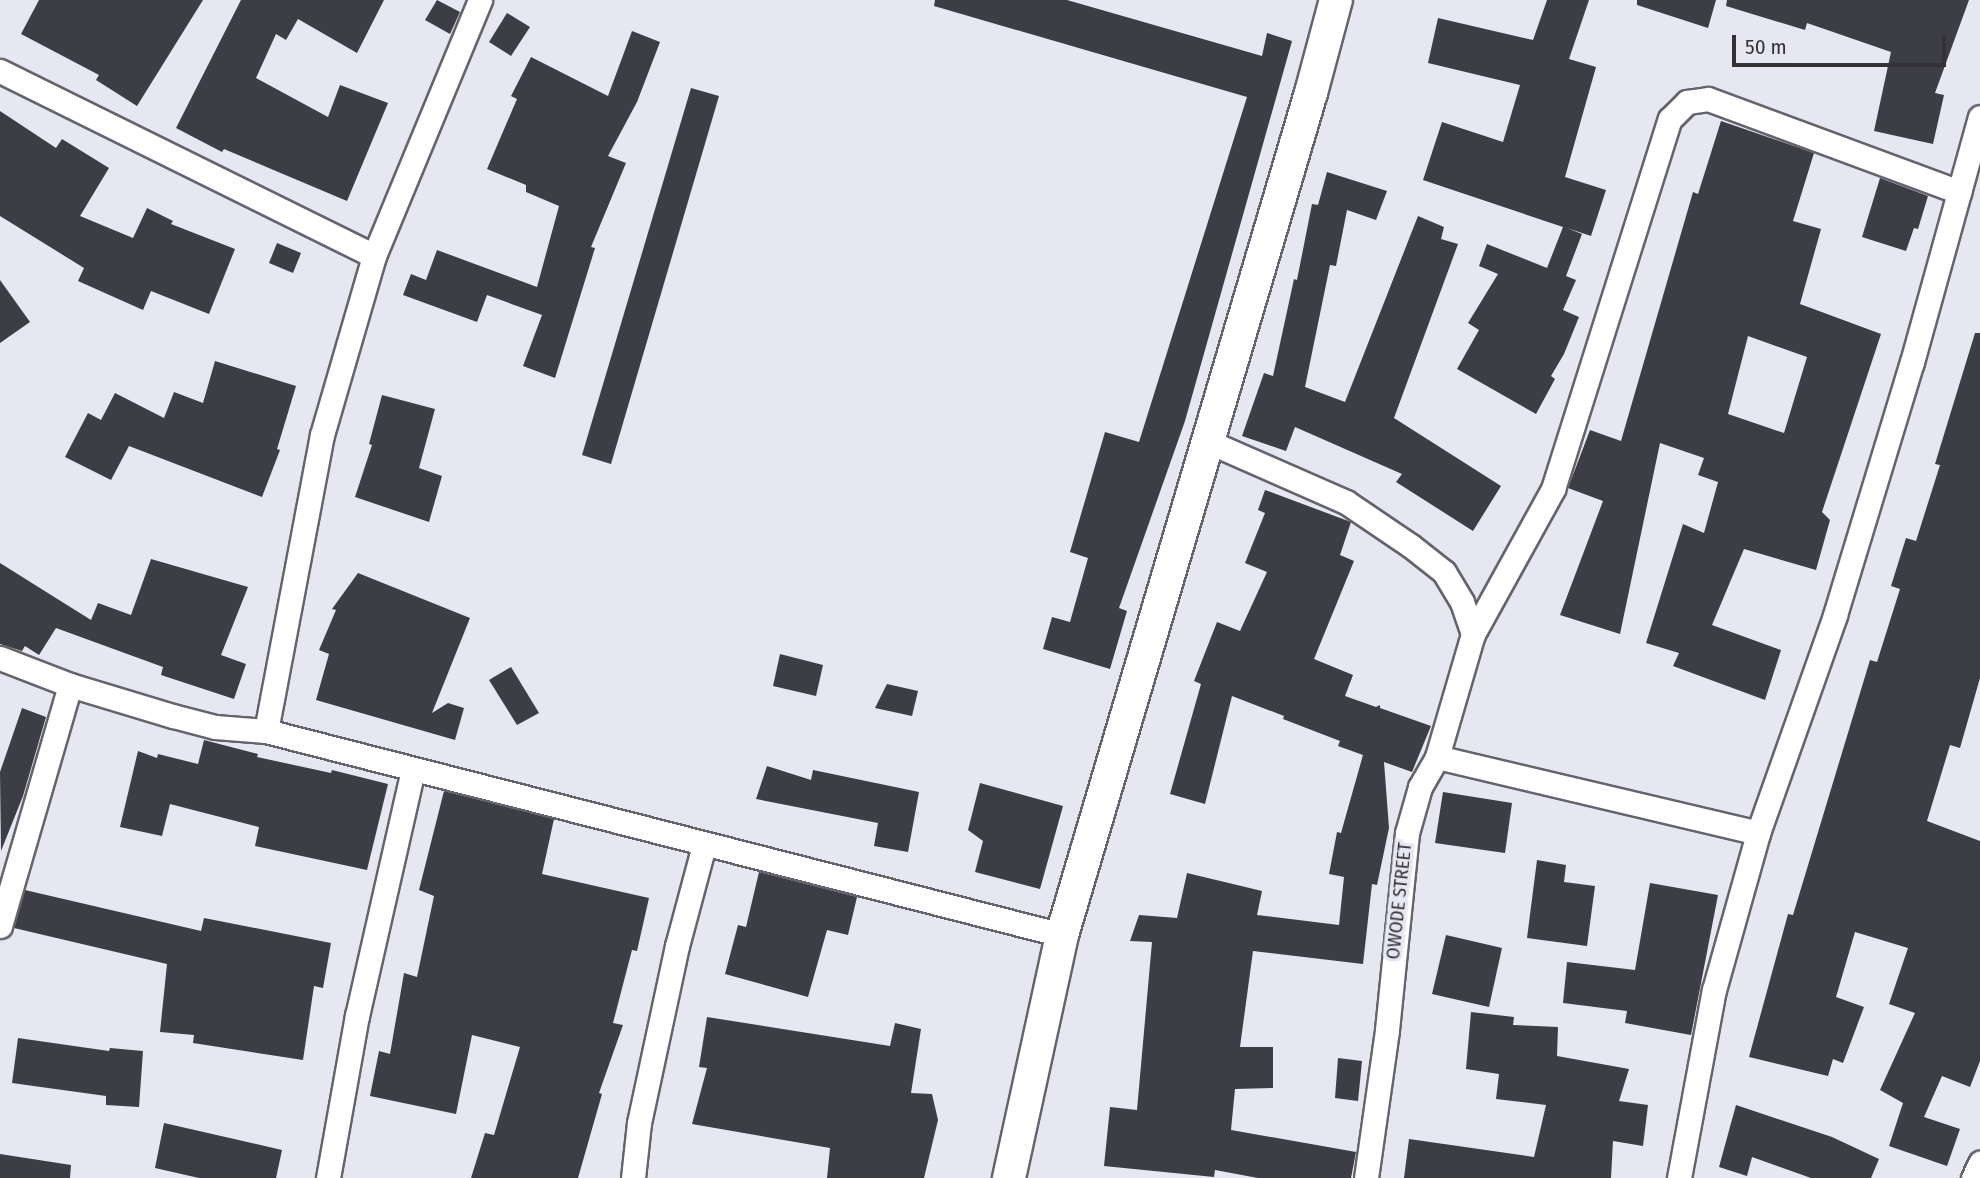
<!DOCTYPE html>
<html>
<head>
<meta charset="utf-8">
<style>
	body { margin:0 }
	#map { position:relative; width:1980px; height:1178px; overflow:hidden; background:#e7e7f2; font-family:"Fira Sans Condensed",sans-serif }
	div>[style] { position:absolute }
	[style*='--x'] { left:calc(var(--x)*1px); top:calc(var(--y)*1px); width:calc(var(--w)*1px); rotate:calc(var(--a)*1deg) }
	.building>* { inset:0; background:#3d3d46 }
	.roads { filter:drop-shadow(2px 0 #63646d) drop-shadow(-2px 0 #63646d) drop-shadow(0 2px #63646d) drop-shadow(0 -2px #63646d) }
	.minor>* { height:23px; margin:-11.5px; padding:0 11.5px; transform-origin:11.5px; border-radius:11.5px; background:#fff }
	.secondary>* { height:32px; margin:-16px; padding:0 16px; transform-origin:16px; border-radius:16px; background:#fff }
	span { translate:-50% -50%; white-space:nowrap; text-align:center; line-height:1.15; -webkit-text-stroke:7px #e7e7f2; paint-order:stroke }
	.street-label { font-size:19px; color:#333337 }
	.scale { position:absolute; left:1732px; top:35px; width:214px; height:32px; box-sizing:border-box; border:4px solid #333337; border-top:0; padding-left:9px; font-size:21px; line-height:24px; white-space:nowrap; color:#333337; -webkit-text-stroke:5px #e7e7f2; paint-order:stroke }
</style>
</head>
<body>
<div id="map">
	<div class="building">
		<i style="clip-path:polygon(39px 0,203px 0,137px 106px,96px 80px,99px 75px,21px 34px)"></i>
		<i style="clip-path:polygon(241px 0,384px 0,357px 53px,298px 19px,286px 40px,276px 34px,256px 78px,328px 117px,340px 85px,388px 103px,347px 201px,224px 149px,222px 152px,176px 128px)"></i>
		<i style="clip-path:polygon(437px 0,460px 12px,450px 34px,425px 20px)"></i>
		<i style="clip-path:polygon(935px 0,1067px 0,1262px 56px,1267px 33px,1292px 41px,1185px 421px,1119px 608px,1127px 611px,1110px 669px,1043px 649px,1052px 617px,1070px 622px,1088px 558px,1070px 552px,1105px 432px,1139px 442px,1247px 97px,934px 6px)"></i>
		<i style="clip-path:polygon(1547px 0,1589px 0,1569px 59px,1596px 67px,1565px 177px,1606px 190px,1591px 236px,1567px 228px,1582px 234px,1566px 276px,1576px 280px,1563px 310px,1579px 317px,1564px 354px,1551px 376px,1555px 379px,1536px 414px,1457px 369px,1479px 330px,1468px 323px,1498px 274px,1479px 266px,1487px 244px,1547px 268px,1563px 227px,1423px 180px,1442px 122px,1503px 142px,1520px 85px,1428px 63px,1438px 18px,1533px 40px)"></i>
		<i style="clip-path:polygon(1637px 0,1716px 0,1708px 28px,1637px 5px)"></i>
		<i style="clip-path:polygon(1727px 0,1969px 0,1935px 93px,1944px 95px,1933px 144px,1874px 131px,1891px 52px,1807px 23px,1805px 30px,1726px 6px)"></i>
		<i style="clip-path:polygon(507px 13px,530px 27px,511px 56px,489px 42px)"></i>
		<i style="clip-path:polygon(632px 31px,660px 42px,637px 102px,608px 156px,626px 163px,591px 247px,595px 248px,555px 378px,523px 366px,542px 315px,487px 295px,477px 322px,403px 295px,411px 274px,426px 280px,437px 250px,537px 287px,559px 206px,526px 192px,526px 185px,487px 169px,517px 99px,511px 96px,531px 57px,608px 96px)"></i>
		<i style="clip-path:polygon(691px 88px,719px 96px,611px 464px,582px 455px)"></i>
		<i style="clip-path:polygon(0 111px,56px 148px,62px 139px,109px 168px,80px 216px,133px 238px,147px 208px,173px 221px,171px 224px,235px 249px,209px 314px,151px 291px,143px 310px,78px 281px,84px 268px,0 216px)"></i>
		<i style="clip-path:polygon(evenodd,1721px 121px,1814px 153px,1793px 221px,1821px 229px,1800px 304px,1881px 334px,1822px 512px,1830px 520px,1816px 570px,1744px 549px,1712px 625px,1781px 650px,1765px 700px,1673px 666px,1679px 653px,1646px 643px,1683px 524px,1704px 533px,1718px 482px,1698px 475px,1704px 458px,1660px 443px,1620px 634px,1560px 615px,1603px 501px,1568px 488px,1590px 430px,1621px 441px,1693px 192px,1698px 194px,1721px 121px,1748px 336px,1807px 357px,1784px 433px,1728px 414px,1748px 336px)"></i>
		<i style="clip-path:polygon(1327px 172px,1387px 191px,1376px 220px,1347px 210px,1336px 266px,1330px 265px,1305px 387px,1345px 402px,1418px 216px,1444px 227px,1441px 239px,1458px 244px,1394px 418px,1501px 486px,1473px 531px,1396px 482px,1402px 474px,1295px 427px,1286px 451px,1242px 436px,1264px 373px,1273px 376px,1294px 279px,1297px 280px,1312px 204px,1318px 205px)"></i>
		<i style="clip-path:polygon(1880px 178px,1928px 196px,1918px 229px,1914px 228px,1906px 251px,1862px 237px)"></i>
		<i style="clip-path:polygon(277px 243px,301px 253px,293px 273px,269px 263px)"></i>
		<i style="clip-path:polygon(0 280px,30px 322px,0 343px)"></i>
		<i style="clip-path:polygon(1975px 333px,1980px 333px,1980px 678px,1960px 748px,1950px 745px,1927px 821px,1980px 841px,1980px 1061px,1970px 1087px,1942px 1076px,1924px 1117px,1960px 1129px,1947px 1166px,1889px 1146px,1903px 1103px,1880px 1090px,1915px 1013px,1889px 1004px,1908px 948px,1855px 932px,1836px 997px,1864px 1007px,1843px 1063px,1833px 1059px,1828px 1076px,1749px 1057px,1788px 914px,1793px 915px,1870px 660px,1877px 662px,1900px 589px,1891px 586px,1906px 538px,1916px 541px,1940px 465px,1935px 464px)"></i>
		<i style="clip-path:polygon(215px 361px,296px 386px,277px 449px,280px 450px,262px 497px,129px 446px,111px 480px,65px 457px,88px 413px,101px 420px,115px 393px,164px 418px,174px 392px,203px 403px)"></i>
		<i style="clip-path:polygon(382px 395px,435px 409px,419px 468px,442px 476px,429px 522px,355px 497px,372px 445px,369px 444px)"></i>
		<i style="clip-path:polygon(1265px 490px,1351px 522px,1340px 555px,1354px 561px,1314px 659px,1353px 675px,1345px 696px,1376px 707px,1380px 705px,1380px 708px,1431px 726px,1412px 772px,1384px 762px,1389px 828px,1377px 885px,1372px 884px,1363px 964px,1253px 951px,1240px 1047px,1273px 1047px,1273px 1088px,1235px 1089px,1231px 1130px,1356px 1152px,1351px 1178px,1258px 1178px,1215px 1170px,1214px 1177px,1104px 1166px,1110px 1107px,1137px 1110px,1152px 942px,1130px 941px,1139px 915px,1177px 918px,1187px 873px,1262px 891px,1257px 915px,1339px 925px,1344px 877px,1329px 874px,1337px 832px,1341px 833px,1363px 755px,1338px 746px,1340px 741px,1283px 719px,1284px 716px,1232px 696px,1205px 804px,1170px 794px,1201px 684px,1194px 681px,1217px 622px,1240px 631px,1267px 572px,1245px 563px,1265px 513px,1258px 510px)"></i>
		<i style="clip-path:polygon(151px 559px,248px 587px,221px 655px,246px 664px,234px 699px,161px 675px,163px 667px,56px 628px,39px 655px,25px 646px,22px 651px,0 644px,0 563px,91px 620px,98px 603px,131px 615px)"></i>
		<i style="clip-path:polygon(358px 573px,470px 618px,432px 713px,448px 703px,464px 708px,455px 740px,316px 700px,329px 654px,319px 650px,336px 610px,332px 609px)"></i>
		<i style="clip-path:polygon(780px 654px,823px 665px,816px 696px,773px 686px)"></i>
		<i style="clip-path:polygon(511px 667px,539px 713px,517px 725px,489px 680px)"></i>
		<i style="clip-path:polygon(887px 684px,918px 691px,912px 716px,875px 708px)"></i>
		<i style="clip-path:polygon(22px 708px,46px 717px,23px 796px,1px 851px,0 772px)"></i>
		<i style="clip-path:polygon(204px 740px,258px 754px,257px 757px,331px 773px,332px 770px,388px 784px,367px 870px,255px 846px,259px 827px,170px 804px,162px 836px,120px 827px,138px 751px,157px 758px,158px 754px,198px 764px)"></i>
		<i style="clip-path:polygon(767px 766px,811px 780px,813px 770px,919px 792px,908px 852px,874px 846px,878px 823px,756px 799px)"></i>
		<i style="clip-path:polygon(980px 783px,1063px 806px,1040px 889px,975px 872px,983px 841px,968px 830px)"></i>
		<i style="clip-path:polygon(444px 791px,554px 819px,542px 874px,649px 898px,637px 951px,632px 950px,613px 1023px,623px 1025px,599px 1093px,602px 1094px,578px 1178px,471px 1178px,485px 1133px,494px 1135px,520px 1047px,472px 1035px,456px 1114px,370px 1096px,379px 1051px,390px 1054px,404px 973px,417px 977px,434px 896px,419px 890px)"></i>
		<i style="clip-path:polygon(1443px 792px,1512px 803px,1505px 853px,1435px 843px)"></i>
		<i style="clip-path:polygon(1537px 860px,1566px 865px,1564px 882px,1595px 886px,1587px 946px,1527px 938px)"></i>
		<i style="clip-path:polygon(759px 872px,857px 897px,848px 935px,827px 930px,808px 997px,725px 974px,738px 925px,746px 927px)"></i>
		<i style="clip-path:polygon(1650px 883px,1718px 895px,1691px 1035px,1625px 1023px,1627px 1011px,1563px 1003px,1567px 962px,1635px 970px)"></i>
		<i style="clip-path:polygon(25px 890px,201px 931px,204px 918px,331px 943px,323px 988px,314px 986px,303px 1060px,193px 1043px,194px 1035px,160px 1032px,167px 964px,14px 928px)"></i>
		<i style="clip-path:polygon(1446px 935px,1502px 948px,1489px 1007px,1432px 994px)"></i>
		<i style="clip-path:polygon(1471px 1012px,1514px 1017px,1513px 1025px,1558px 1027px,1557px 1056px,1629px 1069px,1619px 1101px,1648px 1105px,1643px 1146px,1613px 1141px,1611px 1178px,1404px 1178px,1409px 1139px,1534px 1157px,1546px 1105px,1496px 1099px,1499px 1074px,1466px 1069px)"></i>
		<i style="clip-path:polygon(707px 1017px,890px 1046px,895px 1023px,921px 1029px,911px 1093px,932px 1094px,938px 1120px,924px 1178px,827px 1178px,830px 1148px,692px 1124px,707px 1068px,699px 1067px)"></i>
		<i style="clip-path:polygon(18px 1038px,109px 1051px,110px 1048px,143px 1051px,139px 1107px,106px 1105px,106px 1096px,12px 1083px)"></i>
		<i style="clip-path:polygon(1338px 1058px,1362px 1061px,1358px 1101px,1335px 1098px)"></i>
		<i style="clip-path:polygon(1736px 1105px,1832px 1137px,1879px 1159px,1871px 1178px,1811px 1178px,1752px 1157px,1747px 1176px,1719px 1167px)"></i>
		<i style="clip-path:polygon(164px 1123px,282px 1150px,276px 1178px,199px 1178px,155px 1168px)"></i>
		<i style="clip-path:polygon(0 1154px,71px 1165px,70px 1178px,0 1178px)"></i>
	</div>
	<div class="roads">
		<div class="minor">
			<i style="--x:0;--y:71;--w:417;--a:26.3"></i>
			<i style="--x:1207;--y:441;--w:152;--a:23.7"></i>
			<i style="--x:1346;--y:502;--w:78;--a:34.1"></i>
			<i style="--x:1411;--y:546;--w:42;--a:38.2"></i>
			<i style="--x:1444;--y:572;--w:35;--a:59"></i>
			<i style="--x:1462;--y:602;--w:34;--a:71"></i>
			<i style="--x:0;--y:658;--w:75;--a:21.1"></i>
			<i style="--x:70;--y:685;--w:108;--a:16.8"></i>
			<i style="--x:173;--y:716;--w:43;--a:14.7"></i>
			<i style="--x:215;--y:727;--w:51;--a:4.5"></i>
			<i style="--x:266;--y:731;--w:822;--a:14.37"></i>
			<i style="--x:266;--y:731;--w:301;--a:-79.3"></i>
			<i style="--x:322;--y:435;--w:186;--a:-73.8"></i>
			<i style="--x:374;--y:256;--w:277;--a:-67.5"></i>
			<i style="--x:1437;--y:757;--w:330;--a:13.3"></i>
			<i style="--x:0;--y:926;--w:251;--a:-73.8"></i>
			<i style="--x:328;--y:1178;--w:165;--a:-79.9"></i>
			<i style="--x:357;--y:1016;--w:252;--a:-77.2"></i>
			<i style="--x:633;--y:1178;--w:55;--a:-83.8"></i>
			<i style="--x:639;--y:1123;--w:181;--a:-77.9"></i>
			<i style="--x:677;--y:946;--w:105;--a:-75"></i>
			<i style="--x:1366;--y:1178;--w:149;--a:-81.9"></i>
			<i style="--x:1387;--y:1030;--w:198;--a:-84.2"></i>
			<i style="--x:1407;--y:833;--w:48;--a:-74.2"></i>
			<i style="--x:1420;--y:787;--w:34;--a:-60"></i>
			<i style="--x:1437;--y:757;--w:128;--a:-73.7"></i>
			<i style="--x:1473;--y:634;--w:166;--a:-61.1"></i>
			<i style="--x:1553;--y:489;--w:388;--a:-72.5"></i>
			<i style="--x:1670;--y:119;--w:24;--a:-45"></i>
			<i style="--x:1687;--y:102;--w:21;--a:-8"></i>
			<i style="--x:1708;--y:99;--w:268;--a:20.3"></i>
			<i style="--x:1679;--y:1178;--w:191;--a:-79.5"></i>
			<i style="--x:1714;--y:990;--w:163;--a:-74.3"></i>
			<i style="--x:1758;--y:833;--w:231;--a:-70.5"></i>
			<i style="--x:1835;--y:615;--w:264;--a:-73.1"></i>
			<i style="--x:1912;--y:362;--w:254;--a:-74.5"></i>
			<i style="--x:1973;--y:1178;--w:17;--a:-65"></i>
		</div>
		<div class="secondary">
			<i style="--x:1009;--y:1178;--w:249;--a:-77.7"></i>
			<i style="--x:1062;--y:935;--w:878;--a:-73.53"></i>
			<i style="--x:1311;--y:93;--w:96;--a:-75"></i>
		</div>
	</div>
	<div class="street-label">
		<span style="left:1399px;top:901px;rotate:-84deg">OWODE STREET</span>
	</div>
	<div class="scale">50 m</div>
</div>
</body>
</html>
